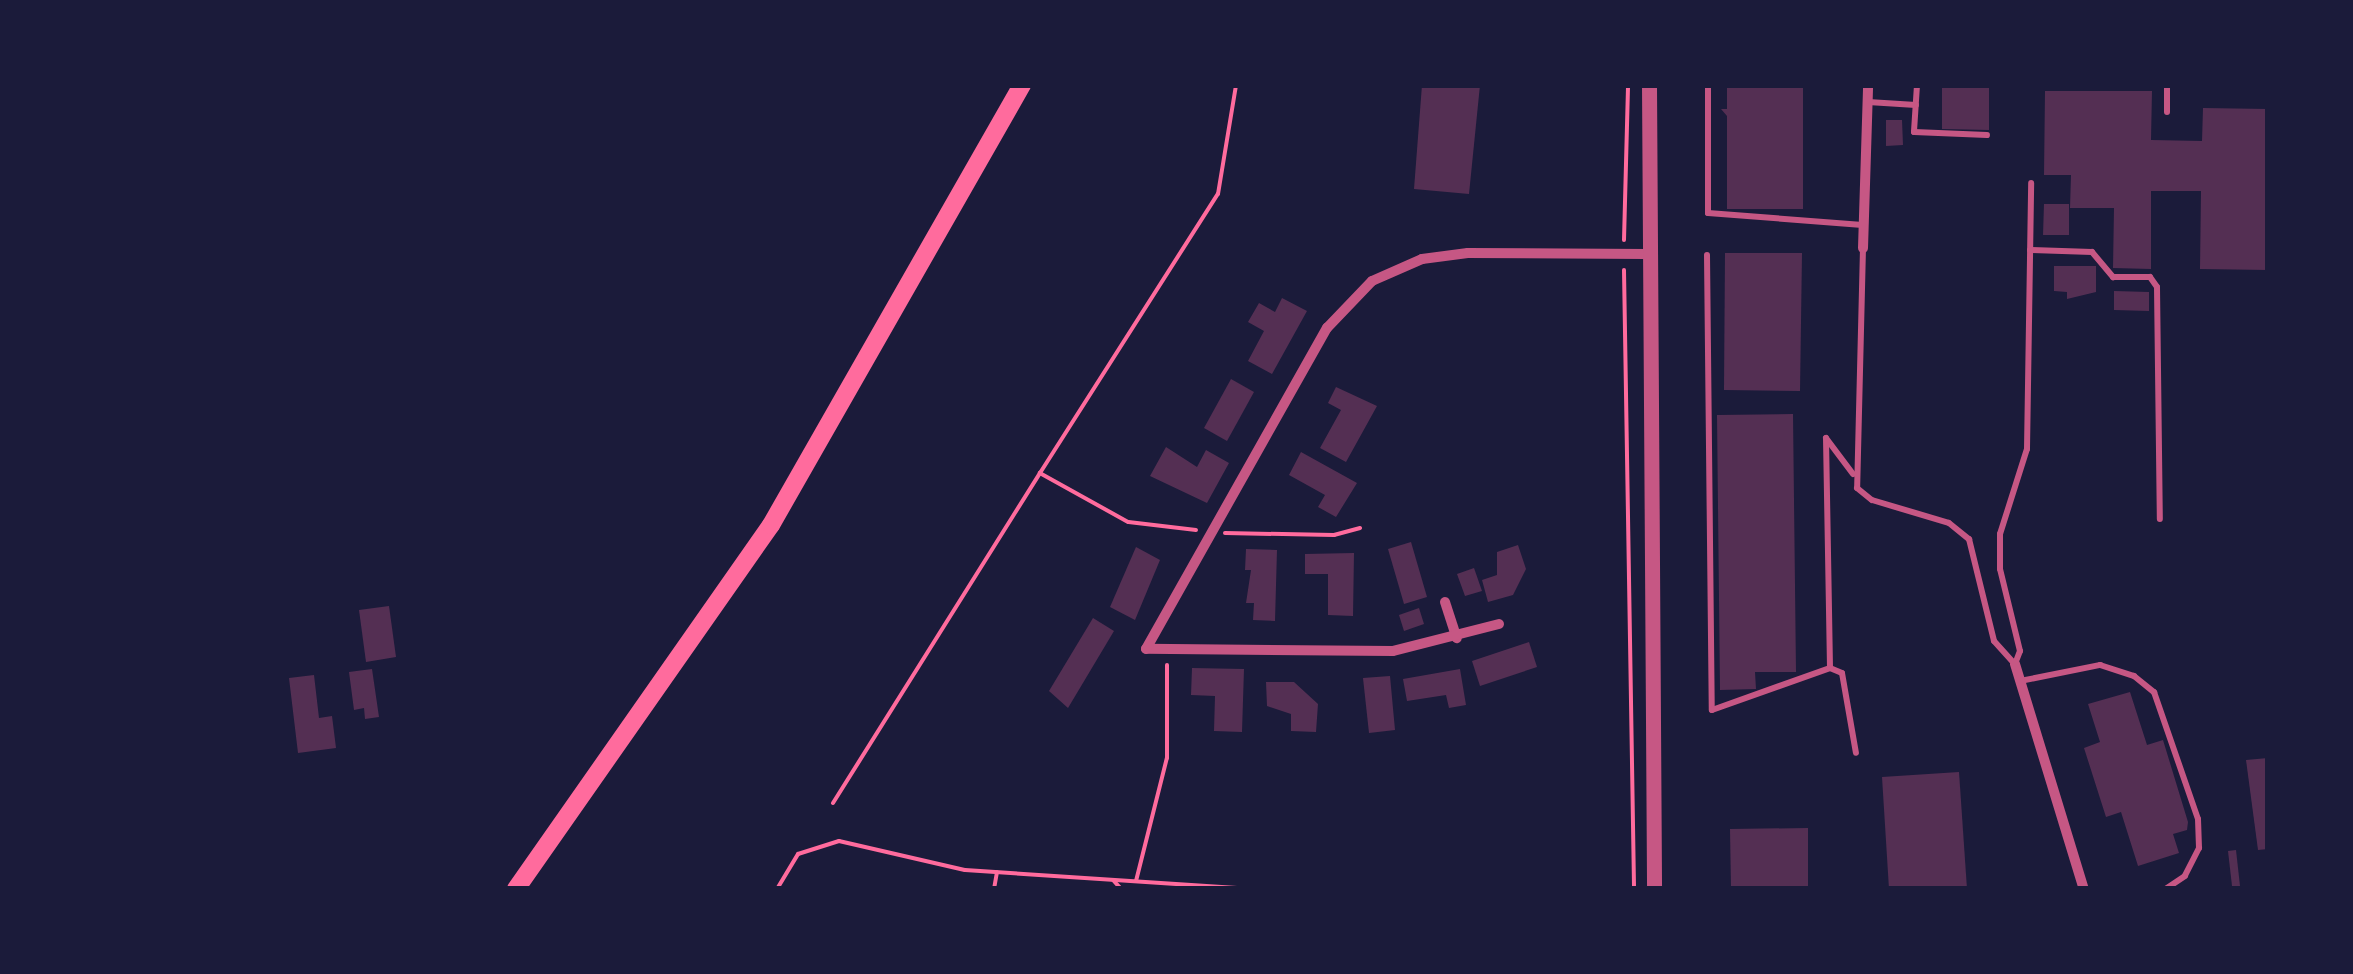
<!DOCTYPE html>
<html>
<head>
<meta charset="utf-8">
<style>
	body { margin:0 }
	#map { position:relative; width:2353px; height:974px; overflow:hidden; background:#1b1b3a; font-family:Inter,sans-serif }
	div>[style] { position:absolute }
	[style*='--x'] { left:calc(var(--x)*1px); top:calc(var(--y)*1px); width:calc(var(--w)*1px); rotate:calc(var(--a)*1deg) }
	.building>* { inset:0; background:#542f53 }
	.path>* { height:4px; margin:-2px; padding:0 2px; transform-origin:2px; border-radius:2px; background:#ff6b9d }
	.service>* { height:6px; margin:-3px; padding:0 3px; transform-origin:3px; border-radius:3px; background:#c65784 }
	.minor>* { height:10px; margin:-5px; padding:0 5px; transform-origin:5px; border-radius:5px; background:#c65784 }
	.tertiary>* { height:15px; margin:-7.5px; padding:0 7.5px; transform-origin:7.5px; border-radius:7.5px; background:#c65784 }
	.primary>* { height:18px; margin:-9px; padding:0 9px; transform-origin:9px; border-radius:9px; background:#ff6b9d }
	span { translate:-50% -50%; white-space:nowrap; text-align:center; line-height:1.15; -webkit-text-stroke:10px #1b1b3a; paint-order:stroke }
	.frame { position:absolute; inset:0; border:88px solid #1b1b3a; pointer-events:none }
</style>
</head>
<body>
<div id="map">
	<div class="building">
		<i style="clip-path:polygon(1422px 85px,1480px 85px,1469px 194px,1414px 189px)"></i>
		<i style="clip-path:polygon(1727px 85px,1803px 85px,1803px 209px,1727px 209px,1727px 116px,1721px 109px,1727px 109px)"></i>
		<i style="clip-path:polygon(1942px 85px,1989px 85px,1989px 130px,1942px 129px)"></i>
		<i style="clip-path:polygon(2045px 91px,2152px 91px,2151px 140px,2202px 141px,2203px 108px,2268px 109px,2268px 270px,2200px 269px,2201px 191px,2151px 191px,2151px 269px,2113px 268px,2114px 208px,2070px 208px,2071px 175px,2044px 175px)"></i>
		<i style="clip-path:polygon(1886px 120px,1902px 120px,1903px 145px,1886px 146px)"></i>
		<i style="clip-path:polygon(2044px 204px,2069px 204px,2069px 235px,2043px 235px)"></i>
		<i style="clip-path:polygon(1725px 253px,1802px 253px,1800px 391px,1724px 390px)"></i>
		<i style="clip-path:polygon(2054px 266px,2096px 266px,2096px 292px,2067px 299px,2067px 292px,2054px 291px)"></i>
		<i style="clip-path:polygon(2114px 291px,2149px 292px,2149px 311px,2114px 310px)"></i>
		<i style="clip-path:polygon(1282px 298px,1307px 311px,1272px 374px,1248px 361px,1264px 331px,1248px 322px,1259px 303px,1275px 312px)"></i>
		<i style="clip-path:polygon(1231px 379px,1254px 392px,1227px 441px,1204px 428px)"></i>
		<i style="clip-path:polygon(1336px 387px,1377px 406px,1346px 462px,1320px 448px,1341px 410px,1328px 403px)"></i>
		<i style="clip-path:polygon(1793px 414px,1796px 672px,1755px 672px,1756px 689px,1720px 690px,1717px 415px)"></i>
		<i style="clip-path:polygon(1166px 447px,1197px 467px,1206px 450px,1229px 463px,1207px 503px,1150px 476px)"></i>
		<i style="clip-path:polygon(1301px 452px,1357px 483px,1336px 517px,1318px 507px,1325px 495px,1289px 475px)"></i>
		<i style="clip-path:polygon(1411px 542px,1427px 597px,1404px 604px,1388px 549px)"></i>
		<i style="clip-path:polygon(1518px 545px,1526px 569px,1513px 595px,1488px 602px,1482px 580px,1497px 575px,1497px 552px)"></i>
		<i style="clip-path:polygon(1136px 547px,1160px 560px,1135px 620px,1110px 607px)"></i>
		<i style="clip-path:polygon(1246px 549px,1277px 550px,1275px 621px,1253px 620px,1254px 603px,1246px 603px,1251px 570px,1245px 570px)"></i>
		<i style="clip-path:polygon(1354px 553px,1353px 616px,1328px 615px,1328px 574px,1305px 574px,1305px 554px)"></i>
		<i style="clip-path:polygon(1474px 568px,1482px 591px,1465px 596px,1457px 574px)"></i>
		<i style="clip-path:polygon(389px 606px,396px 657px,366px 662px,359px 610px)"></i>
		<i style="clip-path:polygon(1419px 608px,1424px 624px,1404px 631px,1399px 615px)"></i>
		<i style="clip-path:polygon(1093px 618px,1114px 631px,1068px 708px,1049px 691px)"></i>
		<i style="clip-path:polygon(1529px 642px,1537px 667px,1480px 686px,1472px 661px)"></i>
		<i style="clip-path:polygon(1192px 668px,1244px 669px,1242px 732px,1214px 731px,1215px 696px,1191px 695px)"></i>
		<i style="clip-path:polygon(372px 669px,379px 717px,365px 719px,364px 708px,354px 710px,349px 672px)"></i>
		<i style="clip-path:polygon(1460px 669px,1466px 705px,1449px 708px,1446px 695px,1407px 701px,1403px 679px)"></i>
		<i style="clip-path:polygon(314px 675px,319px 718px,332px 716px,336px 748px,298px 753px,289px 678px)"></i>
		<i style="clip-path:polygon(1390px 676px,1395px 730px,1369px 733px,1363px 678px)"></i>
		<i style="clip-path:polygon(1266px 682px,1294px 682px,1318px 704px,1316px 732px,1291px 731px,1291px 714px,1267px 706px)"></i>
		<i style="clip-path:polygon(2130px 692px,2147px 745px,2163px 740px,2188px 822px,2187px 830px,2173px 834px,2179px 853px,2138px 866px,2121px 812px,2106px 817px,2084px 748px,2100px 742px,2088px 704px)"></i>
		<i style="clip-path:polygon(2268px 758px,2268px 849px,2258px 850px,2246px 760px)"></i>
		<i style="clip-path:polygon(1959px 772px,1967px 889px,1889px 889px,1882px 777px)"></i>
		<i style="clip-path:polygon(1808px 828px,1808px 889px,1731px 889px,1730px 829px)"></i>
		<i style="clip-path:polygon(2236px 850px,2240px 886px,2232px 886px,2228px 851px)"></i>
	</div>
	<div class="path">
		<i style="--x:1624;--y:240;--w:155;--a:-88.5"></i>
		<i style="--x:1624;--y:270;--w:619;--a:89.07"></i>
		<i style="--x:1196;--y:530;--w:68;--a:-173.3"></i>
		<i style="--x:1128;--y:522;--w:101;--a:-150.9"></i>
		<i style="--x:1040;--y:473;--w:331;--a:-57.5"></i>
		<i style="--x:1218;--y:194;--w:110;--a:-80.6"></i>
		<i style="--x:1225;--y:533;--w:109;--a:1.1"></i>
		<i style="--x:1334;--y:535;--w:27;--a:-15"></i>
		<i style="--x:833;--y:803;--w:390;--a:-57.9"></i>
		<i style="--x:1113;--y:880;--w:12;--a:48"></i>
		<i style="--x:1136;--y:881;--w:127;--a:-75.9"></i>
		<i style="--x:1167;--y:758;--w:93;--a:-90"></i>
		<i style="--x:777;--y:889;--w:41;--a:-59"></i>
		<i style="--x:798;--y:854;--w:43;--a:-17.6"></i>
		<i style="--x:839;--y:841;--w:129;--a:13"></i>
		<i style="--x:965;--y:870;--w:284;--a:3.8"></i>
		<i style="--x:994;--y:889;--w:17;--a:-80"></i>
	</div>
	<div class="service">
		<i style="--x:1708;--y:85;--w:128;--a:90"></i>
		<i style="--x:1708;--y:213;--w:155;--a:4.4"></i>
		<i style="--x:1917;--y:85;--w:47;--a:93.7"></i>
		<i style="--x:1914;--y:132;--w:73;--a:2.4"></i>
		<i style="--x:1868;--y:102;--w:48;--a:3.6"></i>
		<i style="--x:2167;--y:112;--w:27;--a:-90"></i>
		<i style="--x:1863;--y:248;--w:240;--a:91.4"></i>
		<i style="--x:1857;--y:488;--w:19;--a:39"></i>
		<i style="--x:1872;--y:500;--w:80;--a:16.6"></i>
		<i style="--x:1949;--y:523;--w:26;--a:39"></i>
		<i style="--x:1969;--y:539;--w:105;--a:76.2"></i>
		<i style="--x:1994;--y:641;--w:31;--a:48"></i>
		<i style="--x:2015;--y:664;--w:14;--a:-69"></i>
		<i style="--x:2020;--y:651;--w:84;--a:-103.7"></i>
		<i style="--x:2000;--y:569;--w:35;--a:-90"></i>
		<i style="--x:2000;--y:534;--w:89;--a:-72.4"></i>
		<i style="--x:2027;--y:449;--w:266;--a:-89.1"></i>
		<i style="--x:2030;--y:250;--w:62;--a:1.8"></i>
		<i style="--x:2092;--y:252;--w:33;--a:50"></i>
		<i style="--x:2113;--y:277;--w:37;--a:0"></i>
		<i style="--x:2150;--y:277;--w:12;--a:55"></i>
		<i style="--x:2157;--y:287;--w:232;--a:89.3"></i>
		<i style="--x:1707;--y:255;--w:455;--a:89.4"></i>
		<i style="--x:1712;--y:710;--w:125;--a:-19.6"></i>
		<i style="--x:1853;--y:474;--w:45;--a:-126.9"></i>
		<i style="--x:1826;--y:438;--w:230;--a:89"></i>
		<i style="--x:1830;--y:668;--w:13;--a:23"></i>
		<i style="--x:1842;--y:673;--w:81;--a:80.1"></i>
		<i style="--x:2020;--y:681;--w:82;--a:-11.3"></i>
		<i style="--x:2100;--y:665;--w:36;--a:18"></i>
		<i style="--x:2134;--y:676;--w:26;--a:39"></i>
		<i style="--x:2154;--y:692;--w:134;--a:70.9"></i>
		<i style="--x:2198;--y:819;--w:29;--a:88"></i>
		<i style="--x:2199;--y:848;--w:31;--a:117"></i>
		<i style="--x:2185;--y:876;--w:23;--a:146"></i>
	</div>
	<div class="minor">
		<i style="--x:1863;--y:248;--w:163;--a:-88.2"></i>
		<i style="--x:1445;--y:602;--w:38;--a:72"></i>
		<i style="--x:1499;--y:624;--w:109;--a:165.7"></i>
		<i style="--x:1393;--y:651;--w:247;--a:-179.5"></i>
		<i style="--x:1146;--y:649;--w:369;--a:-60.6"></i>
		<i style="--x:1327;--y:328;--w:65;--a:-46.2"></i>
		<i style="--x:1372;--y:281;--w:55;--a:-23.7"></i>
		<i style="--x:1422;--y:259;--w:46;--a:-7.4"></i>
		<i style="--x:1468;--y:253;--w:178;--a:0.3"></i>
		<i style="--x:2015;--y:664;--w:235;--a:73"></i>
	</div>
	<div class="tertiary">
		<i style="--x:1649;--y:85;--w:804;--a:89.64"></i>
	</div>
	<div class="primary">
		<i style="--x:516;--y:889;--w:444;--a:-55"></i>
		<i style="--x:771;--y:525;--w:507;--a:-60.3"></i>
	</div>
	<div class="frame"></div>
</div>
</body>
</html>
